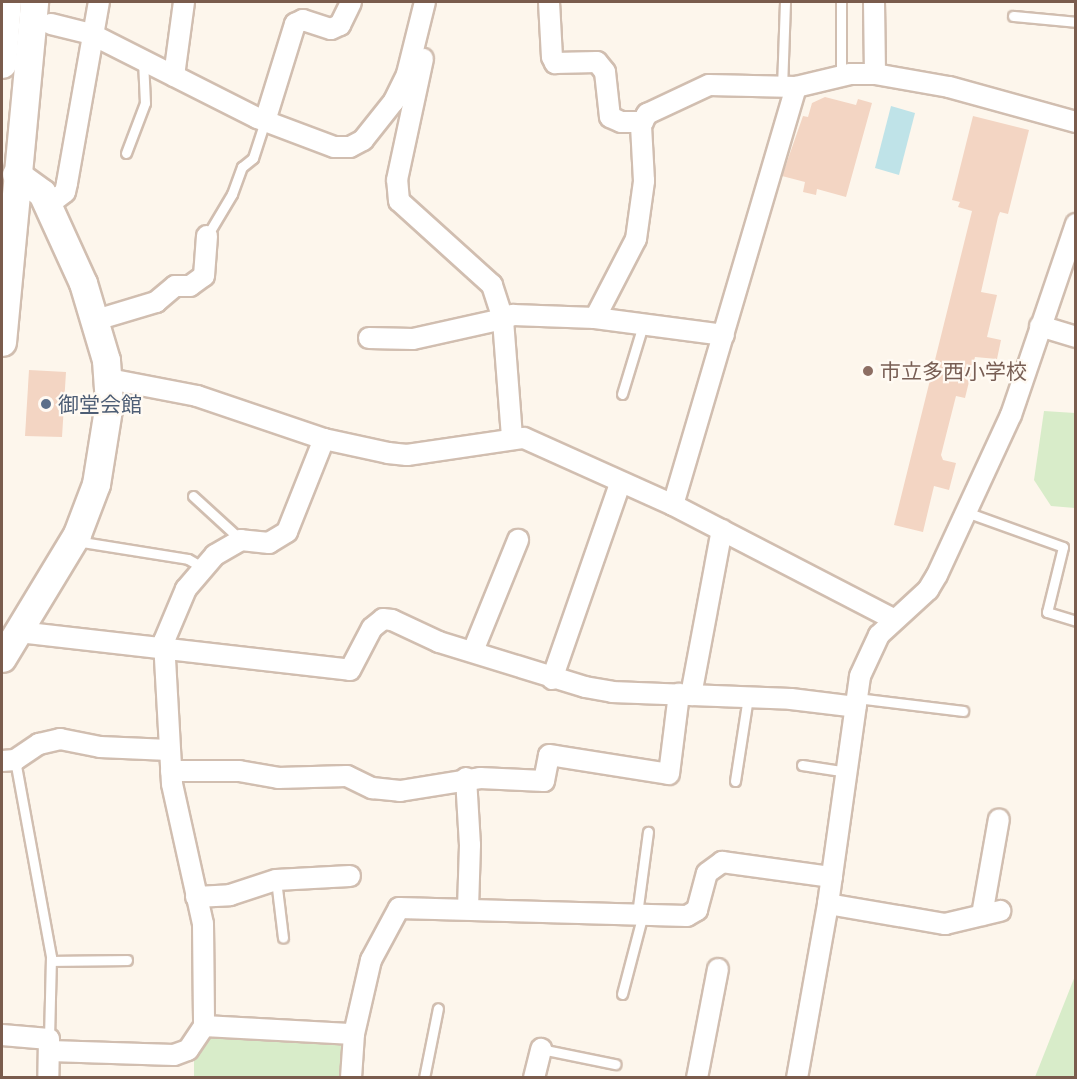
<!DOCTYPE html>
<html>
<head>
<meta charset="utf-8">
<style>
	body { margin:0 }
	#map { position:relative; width:1077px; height:1079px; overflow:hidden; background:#fdf6ec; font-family:Commissioner,"Noto Sans JP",sans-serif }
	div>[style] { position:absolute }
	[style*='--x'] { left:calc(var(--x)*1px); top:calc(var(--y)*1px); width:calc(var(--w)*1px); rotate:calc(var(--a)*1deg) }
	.green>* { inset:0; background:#d8ecc9 }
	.water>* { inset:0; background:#bfe3e8 }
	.building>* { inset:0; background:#f3d5c3 }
	.roads { filter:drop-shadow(2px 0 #d1beb0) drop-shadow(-2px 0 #d1beb0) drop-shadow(0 2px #d1beb0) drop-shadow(0 -2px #d1beb0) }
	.lane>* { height:9px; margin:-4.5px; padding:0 4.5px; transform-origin:4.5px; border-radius:4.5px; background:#fff }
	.street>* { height:20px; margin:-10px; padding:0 10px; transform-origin:10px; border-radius:10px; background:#fff }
	.secondary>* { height:27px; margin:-13.5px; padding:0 13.5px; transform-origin:13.5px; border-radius:13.5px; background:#fff }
	.dots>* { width:16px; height:16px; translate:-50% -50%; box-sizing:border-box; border:3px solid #fffaf3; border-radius:50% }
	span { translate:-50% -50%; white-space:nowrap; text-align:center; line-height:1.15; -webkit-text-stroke:4.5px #fffaf3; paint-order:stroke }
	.education-label { font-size:21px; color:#785e54 }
	.left { translate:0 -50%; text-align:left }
	.service-label { font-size:21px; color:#4e5e75 }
	.frame { position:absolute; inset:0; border:3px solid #7a5c4d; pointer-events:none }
</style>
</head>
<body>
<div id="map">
	<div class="green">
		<i style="clip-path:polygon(1044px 411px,1075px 413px,1075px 508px,1051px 506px,1034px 480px)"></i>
		<i style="clip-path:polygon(1075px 976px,1075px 1077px,1035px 1077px)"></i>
		<i style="clip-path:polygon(211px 1030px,346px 1039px,345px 1077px,194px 1078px,194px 1054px)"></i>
	</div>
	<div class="water">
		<i style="clip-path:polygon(891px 106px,915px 113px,899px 175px,875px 168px)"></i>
	</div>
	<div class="building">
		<i style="clip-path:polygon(825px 97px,856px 105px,858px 99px,872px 103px,846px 197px,817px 189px,816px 195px,803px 192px,805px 182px,782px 176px,803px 116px,808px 117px,812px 103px)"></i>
		<i style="clip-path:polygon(973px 116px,1029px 130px,1008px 214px,1000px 212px,998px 217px,981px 292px,997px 295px,987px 337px,1001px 340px,997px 359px,975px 357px,965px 398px,956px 396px,941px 455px,943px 460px,956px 463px,949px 490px,934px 486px,923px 532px,894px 525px,972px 211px,958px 207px,960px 202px,952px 200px)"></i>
		<i style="clip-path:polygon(29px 370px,66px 372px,62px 437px,25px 436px)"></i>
	</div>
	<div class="roads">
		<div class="lane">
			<i style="--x:1013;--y:16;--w:63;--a:5.4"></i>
			<i style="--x:841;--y:77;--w:75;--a:-90"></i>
			<i style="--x:782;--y:88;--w:86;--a:-88"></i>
			<i style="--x:126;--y:153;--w:53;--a:-69.2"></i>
			<i style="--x:145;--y:103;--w:43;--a:-92.7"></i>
			<i style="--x:207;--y:236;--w:49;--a:-59.2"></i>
			<i style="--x:232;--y:194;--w:29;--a:-70"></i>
			<i style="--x:242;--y:167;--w:14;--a:-39"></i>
			<i style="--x:253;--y:158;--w:39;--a:-72"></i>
			<i style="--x:622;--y:394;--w:72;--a:-73.1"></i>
			<i style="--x:193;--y:496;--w:65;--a:42.5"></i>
			<i style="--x:966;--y:512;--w:103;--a:19.8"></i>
			<i style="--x:1063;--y:547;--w:67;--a:103.8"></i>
			<i style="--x:1047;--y:612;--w:30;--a:17"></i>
			<i style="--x:76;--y:541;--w:113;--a:9.1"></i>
			<i style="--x:188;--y:559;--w:16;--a:30"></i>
			<i style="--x:857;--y:698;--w:107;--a:7"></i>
			<i style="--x:15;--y:760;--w:200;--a:79.6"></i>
			<i style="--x:51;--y:957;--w:82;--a:91.4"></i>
			<i style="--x:802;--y:765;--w:46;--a:8.8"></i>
			<i style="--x:735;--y:781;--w:85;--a:-81.2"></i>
			<i style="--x:276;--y:880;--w:58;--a:83.1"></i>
			<i style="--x:637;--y:914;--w:83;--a:-82.4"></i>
			<i style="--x:51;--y:961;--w:76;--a:-0.8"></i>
			<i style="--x:622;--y:994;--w:83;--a:-75.3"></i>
			<i style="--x:541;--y:1049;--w:76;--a:11.5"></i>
			<i style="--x:424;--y:1078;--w:71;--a:-78.7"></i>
		</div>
		<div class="street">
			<i style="--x:549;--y:2;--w:55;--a:86.9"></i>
			<i style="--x:552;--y:57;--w:7;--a:63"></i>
			<i style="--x:555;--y:63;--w:42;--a:-1.4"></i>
			<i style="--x:597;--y:62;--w:13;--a:51"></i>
			<i style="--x:605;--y:72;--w:45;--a:83.7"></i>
			<i style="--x:610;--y:117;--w:12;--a:24"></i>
			<i style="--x:621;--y:122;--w:22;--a:0"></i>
			<i style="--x:874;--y:2;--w:72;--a:89.2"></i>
			<i style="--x:51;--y:24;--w:41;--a:14"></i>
			<i style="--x:91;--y:34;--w:186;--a:26.8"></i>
			<i style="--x:257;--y:118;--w:82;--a:20.6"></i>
			<i style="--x:334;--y:147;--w:16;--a:0"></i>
			<i style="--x:350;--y:147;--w:15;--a:-28"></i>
			<i style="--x:363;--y:140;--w:50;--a:-51.5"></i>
			<i style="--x:394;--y:101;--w:30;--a:-64"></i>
			<i style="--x:407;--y:74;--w:74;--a:-76"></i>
			<i style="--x:174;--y:76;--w:75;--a:-82.3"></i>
			<i style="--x:265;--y:121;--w:102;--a:-72.8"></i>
			<i style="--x:295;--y:24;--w:9;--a:-27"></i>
			<i style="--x:303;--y:20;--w:29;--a:18"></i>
			<i style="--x:331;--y:29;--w:10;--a:-24"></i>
			<i style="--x:340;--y:25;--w:25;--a:-64"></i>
			<i style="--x:48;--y:205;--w:21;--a:-37"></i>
			<i style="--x:65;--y:192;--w:9;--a:-77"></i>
			<i style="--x:67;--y:183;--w:184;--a:-80"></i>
			<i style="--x:595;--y:318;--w:130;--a:7.5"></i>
			<i style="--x:96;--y:320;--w:63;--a:-16.7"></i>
			<i style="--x:156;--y:302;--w:25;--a:-40"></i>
			<i style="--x:175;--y:286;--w:15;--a:0"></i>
			<i style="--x:190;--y:286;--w:17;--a:-36"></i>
			<i style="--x:204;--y:276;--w:40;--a:-85.7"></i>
			<i style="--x:1040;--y:326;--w:38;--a:17"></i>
			<i style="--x:369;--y:338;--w:44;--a:1.3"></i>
			<i style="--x:413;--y:339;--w:92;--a:-12.5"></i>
			<i style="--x:503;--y:319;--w:36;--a:-108"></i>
			<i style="--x:492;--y:285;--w:125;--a:-137.9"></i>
			<i style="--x:399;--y:201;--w:21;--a:-95"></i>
			<i style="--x:397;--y:180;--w:124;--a:-77.9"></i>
			<i style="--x:109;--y:379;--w:90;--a:10.9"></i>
			<i style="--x:197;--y:396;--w:134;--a:18.7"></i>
			<i style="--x:324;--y:439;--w:66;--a:12.3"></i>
			<i style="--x:388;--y:453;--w:19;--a:6"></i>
			<i style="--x:407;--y:455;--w:118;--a:-8.3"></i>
			<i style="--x:524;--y:438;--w:163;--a:24.2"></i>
			<i style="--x:673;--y:505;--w:248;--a:27.4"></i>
			<i style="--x:512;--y:437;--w:118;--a:-94.4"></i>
			<i style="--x:503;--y:319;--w:11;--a:-22"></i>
			<i style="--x:513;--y:315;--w:82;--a:2.1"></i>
			<i style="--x:595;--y:318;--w:89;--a:-62.6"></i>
			<i style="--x:636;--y:239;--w:59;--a:-82.1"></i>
			<i style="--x:644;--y:181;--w:56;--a:-93.1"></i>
			<i style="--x:641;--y:125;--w:13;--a:-61"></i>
			<i style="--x:647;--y:114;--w:68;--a:-25.1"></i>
			<i style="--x:709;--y:85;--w:87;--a:1.3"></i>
			<i style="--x:324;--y:439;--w:100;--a:111.7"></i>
			<i style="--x:287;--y:532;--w:21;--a:149"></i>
			<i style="--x:269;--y:543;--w:28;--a:-174"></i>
			<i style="--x:241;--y:540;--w:30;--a:150"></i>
			<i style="--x:215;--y:555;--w:45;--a:130.5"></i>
			<i style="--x:186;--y:589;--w:56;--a:112.9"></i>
			<i style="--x:164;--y:641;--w:143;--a:86.8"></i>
			<i style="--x:172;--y:784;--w:143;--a:77.5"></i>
			<i style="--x:203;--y:924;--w:102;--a:89.4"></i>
			<i style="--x:204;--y:1026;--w:150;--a:3.1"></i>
			<i style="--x:354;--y:1034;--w:76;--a:-77.1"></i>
			<i style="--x:371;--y:960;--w:59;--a:-61.7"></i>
			<i style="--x:399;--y:908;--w:288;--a:1.6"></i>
			<i style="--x:687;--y:916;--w:12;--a:-31"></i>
			<i style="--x:697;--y:910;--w:38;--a:-75"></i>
			<i style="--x:707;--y:873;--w:19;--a:-36"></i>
			<i style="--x:722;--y:862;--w:111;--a:7.8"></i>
			<i style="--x:673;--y:505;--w:436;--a:-73.6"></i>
			<i style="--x:796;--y:87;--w:56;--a:-13.5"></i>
			<i style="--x:850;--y:74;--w:25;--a:0"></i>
			<i style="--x:875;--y:74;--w:75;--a:10"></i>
			<i style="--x:949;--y:87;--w:132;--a:15.4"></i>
			<i style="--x:19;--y:632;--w:333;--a:6.5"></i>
			<i style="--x:350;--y:670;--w:47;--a:-62.4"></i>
			<i style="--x:372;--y:628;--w:14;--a:-39"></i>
			<i style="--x:383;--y:619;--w:9;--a:6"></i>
			<i style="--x:392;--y:620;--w:52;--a:25.1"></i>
			<i style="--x:439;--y:642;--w:153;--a:17.1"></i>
			<i style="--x:585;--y:687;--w:27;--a:10"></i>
			<i style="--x:612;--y:692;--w:179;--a:2.2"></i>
			<i style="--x:791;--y:699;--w:65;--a:7"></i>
			<i style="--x:473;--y:651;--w:120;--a:-67.9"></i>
			<i style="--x:552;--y:679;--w:207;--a:-70.8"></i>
			<i style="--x:691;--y:695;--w:168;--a:-79.4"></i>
			<i style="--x:2;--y:761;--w:13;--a:-4"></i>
			<i style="--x:15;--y:760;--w:29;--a:-34"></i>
			<i style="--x:39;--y:744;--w:22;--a:-13"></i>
			<i style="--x:60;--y:739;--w:41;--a:11.3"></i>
			<i style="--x:100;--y:747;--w:69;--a:2.5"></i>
			<i style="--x:171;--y:771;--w:68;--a:0"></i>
			<i style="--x:239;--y:771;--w:40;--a:10"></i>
			<i style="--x:278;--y:778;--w:69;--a:-1.7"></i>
			<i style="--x:347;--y:776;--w:28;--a:26"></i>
			<i style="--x:372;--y:788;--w:28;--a:6"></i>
			<i style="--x:400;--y:791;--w:81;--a:-9.2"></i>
			<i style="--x:480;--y:778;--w:64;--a:2.7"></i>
			<i style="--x:544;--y:781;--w:26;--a:-79"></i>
			<i style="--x:549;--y:755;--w:121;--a:9"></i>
			<i style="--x:669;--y:774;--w:81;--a:-82.9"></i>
			<i style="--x:466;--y:778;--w:67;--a:86.6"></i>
			<i style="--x:470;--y:845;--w:64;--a:91.8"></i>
			<i style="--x:196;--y:897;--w:34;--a:-3"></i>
			<i style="--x:230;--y:895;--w:48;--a:-18.1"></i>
			<i style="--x:276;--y:880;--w:74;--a:-3.1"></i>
			<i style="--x:828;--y:904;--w:119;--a:9.7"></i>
			<i style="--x:945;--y:924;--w:57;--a:-13.3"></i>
			<i style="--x:982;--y:915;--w:97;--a:-80"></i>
			<i style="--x:2;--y:1035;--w:47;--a:4.9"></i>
			<i style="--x:49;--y:1039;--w:39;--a:91"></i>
			<i style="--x:50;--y:1051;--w:124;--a:1.8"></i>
			<i style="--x:174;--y:1055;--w:15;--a:-20"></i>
			<i style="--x:188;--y:1050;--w:29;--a:-56"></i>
			<i style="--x:351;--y:1078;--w:44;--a:-86.1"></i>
			<i style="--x:534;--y:1078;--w:30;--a:-76"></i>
			<i style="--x:697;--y:1078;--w:111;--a:-79.1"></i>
			<i style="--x:797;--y:1078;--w:177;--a:-79.9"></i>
			<i style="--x:828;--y:904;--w:230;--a:-82"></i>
			<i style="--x:860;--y:676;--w:45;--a:-65.1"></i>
			<i style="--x:879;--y:635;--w:67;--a:-42.6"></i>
			<i style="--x:928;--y:590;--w:17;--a:-59"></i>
			<i style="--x:937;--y:575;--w:176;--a:-65.2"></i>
			<i style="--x:1011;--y:415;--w:202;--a:-71.2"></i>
		</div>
		<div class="secondary">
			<i style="--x:2;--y:64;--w:62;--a:-85.4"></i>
			<i style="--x:2;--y:342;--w:342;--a:-84.6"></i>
			<i style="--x:2;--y:658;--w:145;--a:-58.8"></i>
			<i style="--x:77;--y:534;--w:53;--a:-69.2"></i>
			<i style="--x:96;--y:484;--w:82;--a:-80.9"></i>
			<i style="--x:109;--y:403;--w:43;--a:-94"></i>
			<i style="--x:106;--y:360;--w:80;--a:-106.6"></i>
			<i style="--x:83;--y:283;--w:99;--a:-114.5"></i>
			<i style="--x:42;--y:193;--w:32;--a:-144"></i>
		</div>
	</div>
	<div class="dots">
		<i style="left:868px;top:371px;background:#8d6e63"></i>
		<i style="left:46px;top:404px;background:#5c6f8a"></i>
	</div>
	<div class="education-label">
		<span class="left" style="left:880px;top:371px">市立多西小学校</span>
	</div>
	<div class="service-label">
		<span class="left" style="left:58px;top:404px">御堂会館</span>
	</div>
	<div class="frame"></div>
</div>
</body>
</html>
